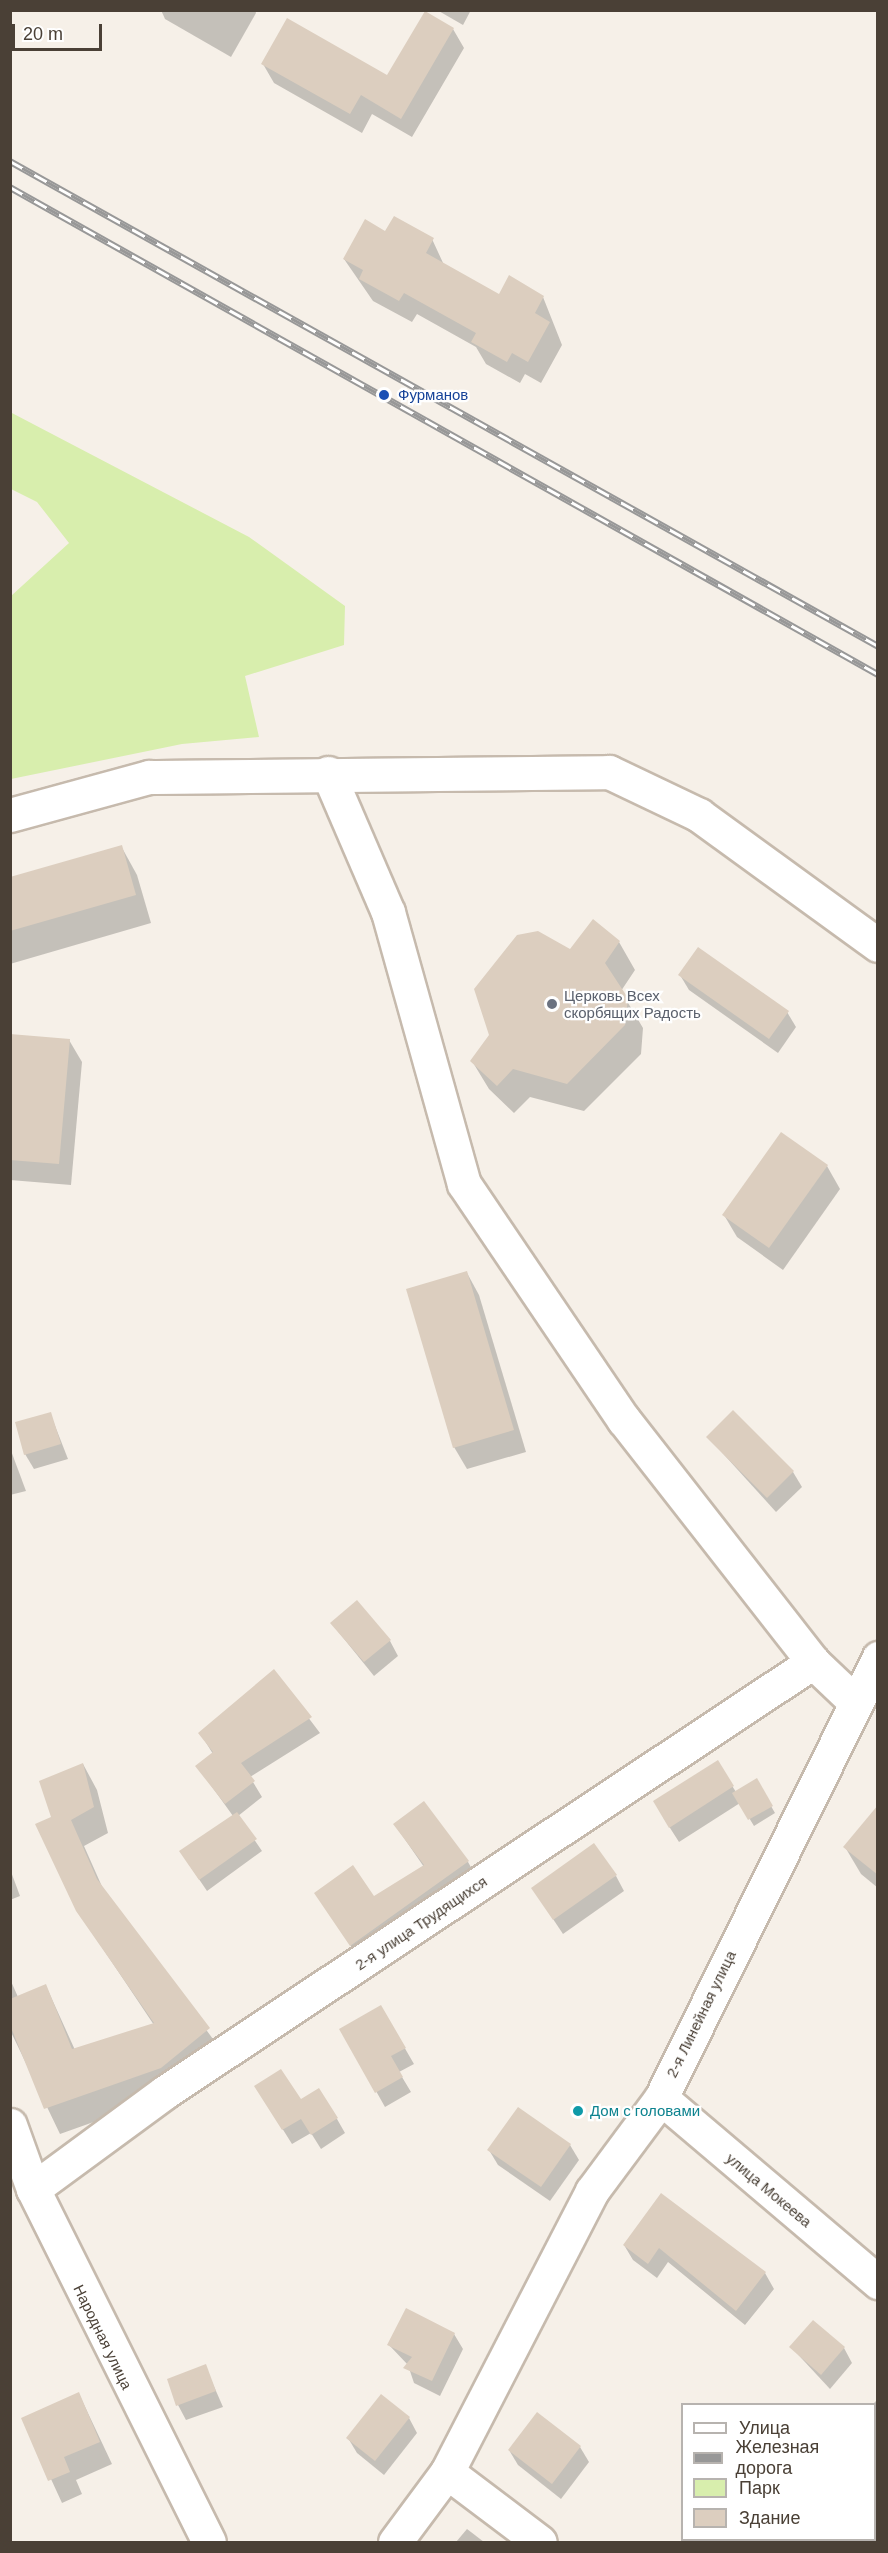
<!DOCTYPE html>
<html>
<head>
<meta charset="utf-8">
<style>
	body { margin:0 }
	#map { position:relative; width:888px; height:2553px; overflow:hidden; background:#f6f0e8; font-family:Helvetica,sans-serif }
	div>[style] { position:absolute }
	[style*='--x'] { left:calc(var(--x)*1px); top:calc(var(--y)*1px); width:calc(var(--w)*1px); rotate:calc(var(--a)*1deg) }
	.green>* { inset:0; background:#d8eead }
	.shadow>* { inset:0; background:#0003 }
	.building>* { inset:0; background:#dccebf }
	.roads { filter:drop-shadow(2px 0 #c6baad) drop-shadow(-2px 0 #c6baad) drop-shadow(0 2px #c6baad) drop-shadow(0 -2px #c6baad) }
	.minor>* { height:33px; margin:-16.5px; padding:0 16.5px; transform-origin:16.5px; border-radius:16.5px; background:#fff }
	.rail>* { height:7px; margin-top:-3.5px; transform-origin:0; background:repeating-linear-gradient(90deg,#fff 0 14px,#989898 0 28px); box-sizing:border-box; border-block:2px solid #989898 }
	.dots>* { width:16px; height:16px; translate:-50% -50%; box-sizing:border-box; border:3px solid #fff; border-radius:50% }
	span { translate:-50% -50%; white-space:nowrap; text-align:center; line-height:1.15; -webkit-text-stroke:4.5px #fff; paint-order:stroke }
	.transit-label { font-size:15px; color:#164399 }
	.left { translate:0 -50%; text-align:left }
	.worship-label { font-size:15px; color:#5b616d }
	.street-label { font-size:15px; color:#4a4036 }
	.culture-label { font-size:15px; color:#0d838f }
	.frame { position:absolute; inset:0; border:12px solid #4a4036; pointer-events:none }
	.legend { position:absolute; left:681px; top:2403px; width:195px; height:138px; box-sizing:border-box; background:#fff; border:2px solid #b7b3af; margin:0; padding:8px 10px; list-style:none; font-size:18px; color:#4a4036 }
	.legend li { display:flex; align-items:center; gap:12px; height:30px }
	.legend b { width:30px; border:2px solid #b7b3af }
	.scale { position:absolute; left:12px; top:24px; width:90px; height:27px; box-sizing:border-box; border:3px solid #4a4036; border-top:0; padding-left:8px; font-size:18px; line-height:21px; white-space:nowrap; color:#4a4036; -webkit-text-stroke:4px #fff; paint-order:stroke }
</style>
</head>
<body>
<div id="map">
	<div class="green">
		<i style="clip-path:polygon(10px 412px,249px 537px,345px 606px,344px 645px,245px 676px,259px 737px,182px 744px,11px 779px,11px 596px,69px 543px,37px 502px,11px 489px)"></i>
	</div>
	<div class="shadow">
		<i style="clip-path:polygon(161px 10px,255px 10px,256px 13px,231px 57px,165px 19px)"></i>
		<i style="clip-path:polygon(437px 10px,471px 10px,463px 25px)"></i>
		<i style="clip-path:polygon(453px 29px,464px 48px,412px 137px,372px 114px,362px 133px,274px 83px,263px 64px,388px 77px)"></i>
		<i style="clip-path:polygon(386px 233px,432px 239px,444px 265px,499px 296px,543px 297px,562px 345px,541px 383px,525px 374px,520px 383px,486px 364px,476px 347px,417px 314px,412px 322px,373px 301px,344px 259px)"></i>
		<i style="clip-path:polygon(121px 846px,137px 875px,151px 923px,10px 964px,10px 878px)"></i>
		<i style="clip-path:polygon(619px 942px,635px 970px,621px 991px,643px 1028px,641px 1054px,584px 1111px,530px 1097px,514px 1113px,489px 1089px,472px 1061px,570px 951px)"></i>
		<i style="clip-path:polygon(680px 975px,787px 1012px,796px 1027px,778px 1053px,689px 990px)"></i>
		<i style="clip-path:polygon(10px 1035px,69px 1040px,82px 1062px,71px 1185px,10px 1180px)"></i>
		<i style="clip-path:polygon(781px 1134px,827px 1166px,840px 1189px,783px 1270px,737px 1237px,724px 1215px)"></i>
		<i style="clip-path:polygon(467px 1273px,479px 1295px,526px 1452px,467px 1469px,454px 1447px)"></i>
		<i style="clip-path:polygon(50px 1413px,68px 1459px,34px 1469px,25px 1454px)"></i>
		<i style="clip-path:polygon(708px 1437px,793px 1472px,802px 1487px,776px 1512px)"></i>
		<i style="clip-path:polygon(10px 1448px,26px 1491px,10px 1495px)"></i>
		<i style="clip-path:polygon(332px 1624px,390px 1641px,398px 1656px,374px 1676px)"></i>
		<i style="clip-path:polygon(273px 1671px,320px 1733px,250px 1777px,262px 1797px,238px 1816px,262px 1851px,207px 1891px,188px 1863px,233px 1816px,197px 1766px,213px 1754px,200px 1733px)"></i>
		<i style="clip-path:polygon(717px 1762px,736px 1792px,756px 1780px,775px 1813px,754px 1826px,740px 1803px,679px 1842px,663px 1817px)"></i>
		<i style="clip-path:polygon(83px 1764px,97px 1790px,108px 1833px,84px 1846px,104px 1891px,224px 2054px,175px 2093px,60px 2134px,10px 2030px,10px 1979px,18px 1997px,46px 1986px,75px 2050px,154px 2025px,77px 1910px,53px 1818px)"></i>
		<i style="clip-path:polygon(878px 1808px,878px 1888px,861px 1874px,845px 1847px)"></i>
		<i style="clip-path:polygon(395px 1825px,468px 1862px,476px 1876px,360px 1960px,316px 1893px,374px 1898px,424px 1867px)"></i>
		<i style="clip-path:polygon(10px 1869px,20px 1896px,10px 1900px)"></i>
		<i style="clip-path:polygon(616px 1876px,624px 1891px,563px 1934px,533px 1889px)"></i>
		<i style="clip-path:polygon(381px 2007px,414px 2064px,399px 2072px,411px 2092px,385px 2107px,341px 2029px)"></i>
		<i style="clip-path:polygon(265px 2101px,300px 2101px,337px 2119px,345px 2133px,321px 2149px,311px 2133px,292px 2144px)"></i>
		<i style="clip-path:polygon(518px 2109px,570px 2145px,579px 2160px,550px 2201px,498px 2165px,489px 2150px)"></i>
		<i style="clip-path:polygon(661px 2195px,765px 2273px,774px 2289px,745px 2325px,668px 2262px,657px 2278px,633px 2260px,624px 2245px)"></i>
		<i style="clip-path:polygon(454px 2334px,463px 2349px,440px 2396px,414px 2383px,408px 2365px,389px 2345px)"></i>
		<i style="clip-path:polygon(791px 2347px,844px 2348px,852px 2363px,830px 2389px)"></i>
		<i style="clip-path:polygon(205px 2366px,223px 2407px,186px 2420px,178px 2405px)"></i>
		<i style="clip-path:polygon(79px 2394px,112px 2464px,76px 2480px,82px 2494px,62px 2503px,23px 2418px)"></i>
		<i style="clip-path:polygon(878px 2399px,878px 2437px,873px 2404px)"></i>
		<i style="clip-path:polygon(409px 2418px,417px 2433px,384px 2475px,357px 2453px,348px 2438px)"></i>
		<i style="clip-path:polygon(580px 2447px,589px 2462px,561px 2499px,518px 2465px,509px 2450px)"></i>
		<i style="clip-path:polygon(467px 2529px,484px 2542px,456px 2542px)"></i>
	</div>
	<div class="building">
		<i style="clip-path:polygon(425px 11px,454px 28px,401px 119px,361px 95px,350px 114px,261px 64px,287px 18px,387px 75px)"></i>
		<i style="clip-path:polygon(394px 216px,434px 238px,426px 253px,499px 294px,509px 275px,544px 296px,535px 313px,550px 322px,528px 362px,512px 353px,507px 362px,471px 342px,476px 333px,404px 293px,399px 301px,359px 279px,363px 270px,343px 259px,365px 219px,385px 231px)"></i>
		<i style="clip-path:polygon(122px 845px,136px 895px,10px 931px,10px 877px)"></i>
		<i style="clip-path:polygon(593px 919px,620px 941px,605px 963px,628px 998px,625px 1025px,567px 1084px,513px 1069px,497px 1086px,470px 1061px,489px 1035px,474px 989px,517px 935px,538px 931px,570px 949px)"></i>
		<i style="clip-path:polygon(698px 947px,789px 1011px,769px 1039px,678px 975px)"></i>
		<i style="clip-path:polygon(10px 1034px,70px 1039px,59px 1164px,10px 1160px)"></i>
		<i style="clip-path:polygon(781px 1132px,828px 1165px,769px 1248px,722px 1215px)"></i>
		<i style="clip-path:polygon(467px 1271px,514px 1430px,453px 1448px,406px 1289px)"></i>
		<i style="clip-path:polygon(733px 1410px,794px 1471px,767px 1498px,706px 1437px)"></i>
		<i style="clip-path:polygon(51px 1412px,61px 1444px,24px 1455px,15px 1422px)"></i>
		<i style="clip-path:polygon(357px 1600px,391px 1640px,364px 1662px,330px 1623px)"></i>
		<i style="clip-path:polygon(274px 1669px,312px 1717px,241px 1763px,255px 1781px,225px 1804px,195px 1766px,213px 1752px,198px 1733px)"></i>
		<i style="clip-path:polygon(718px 1760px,734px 1786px,669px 1828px,653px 1801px)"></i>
		<i style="clip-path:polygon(83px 1763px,94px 1807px,71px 1820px,97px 1879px,210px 2028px,161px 2068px,44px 2109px,10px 2025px,10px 1999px,46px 1984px,72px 2049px,154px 2023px,76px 1911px,35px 1824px,51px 1817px,39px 1781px)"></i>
		<i style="clip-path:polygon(757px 1778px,773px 1806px,748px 1820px,732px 1793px)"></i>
		<i style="clip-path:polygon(424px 1801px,469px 1861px,350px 1946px,314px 1893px,353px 1865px,374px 1896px,424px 1865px,393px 1824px)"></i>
		<i style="clip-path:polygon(878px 1805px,878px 1875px,843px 1847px)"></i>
		<i style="clip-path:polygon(237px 1812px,257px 1839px,199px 1880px,179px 1851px)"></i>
		<i style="clip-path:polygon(594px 1843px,617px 1875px,553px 1920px,531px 1888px)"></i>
		<i style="clip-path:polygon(381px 2005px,406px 2048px,391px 2056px,403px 2077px,375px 2093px,339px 2029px)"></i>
		<i style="clip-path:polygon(281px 2069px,301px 2099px,319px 2088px,338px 2118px,311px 2135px,301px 2119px,282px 2130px,254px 2086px)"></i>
		<i style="clip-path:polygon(518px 2107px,571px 2144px,541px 2187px,487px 2150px)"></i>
		<i style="clip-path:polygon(661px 2193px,766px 2272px,736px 2311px,659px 2248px,648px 2264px,623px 2245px)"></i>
		<i style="clip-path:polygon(406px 2308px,455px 2333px,432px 2381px,403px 2368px,412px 2357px,387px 2345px)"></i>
		<i style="clip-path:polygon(813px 2320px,845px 2347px,821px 2375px,789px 2347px)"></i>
		<i style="clip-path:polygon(206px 2364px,216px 2391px,176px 2406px,167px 2379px)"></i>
		<i style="clip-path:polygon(79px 2392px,100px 2442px,64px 2457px,70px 2472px,48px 2481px,21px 2418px)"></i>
		<i style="clip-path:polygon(381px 2394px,410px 2417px,375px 2461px,346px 2438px)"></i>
		<i style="clip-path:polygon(537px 2412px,581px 2446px,552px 2484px,508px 2450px)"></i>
	</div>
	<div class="roads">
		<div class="minor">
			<i style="--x:328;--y:773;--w:151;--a:66.7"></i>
			<i style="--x:388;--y:912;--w:282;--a:74.4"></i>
			<i style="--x:464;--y:1184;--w:285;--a:55.9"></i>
			<i style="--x:624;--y:1420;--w:307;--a:52"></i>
			<i style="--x:813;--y:1662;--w:55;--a:43.5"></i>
			<i style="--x:10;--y:815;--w:144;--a:-15.3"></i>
			<i style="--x:149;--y:777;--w:460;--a:-0.6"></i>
			<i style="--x:609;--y:772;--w:100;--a:25.5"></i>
			<i style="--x:699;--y:815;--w:221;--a:36"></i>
			<i style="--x:661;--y:2098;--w:285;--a:40.3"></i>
			<i style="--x:10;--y:2125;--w:68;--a:70.2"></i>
			<i style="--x:33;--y:2189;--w:394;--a:63.5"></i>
			<i style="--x:33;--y:2189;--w:164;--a:-36.3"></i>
			<i style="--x:165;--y:2092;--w:778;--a:-33.57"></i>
			<i style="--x:447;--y:2472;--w:116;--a:37"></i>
			<i style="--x:395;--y:2542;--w:87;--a:-53.4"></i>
			<i style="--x:447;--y:2472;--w:316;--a:-62.7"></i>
			<i style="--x:592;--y:2191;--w:116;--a:-53.4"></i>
			<i style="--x:661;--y:2098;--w:491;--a:-63.7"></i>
		</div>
	</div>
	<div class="rail">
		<i style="--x:10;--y:161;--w:994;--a:29.19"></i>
		<i style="--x:10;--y:187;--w:995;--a:29.3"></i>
	</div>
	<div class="dots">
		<i style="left:384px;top:395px;background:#1a4fb4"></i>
		<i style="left:552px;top:1004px;background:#6b7280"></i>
		<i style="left:578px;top:2111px;background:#0f9aa8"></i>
	</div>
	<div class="transit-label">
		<span class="left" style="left:398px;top:395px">Фурманов</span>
	</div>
	<div class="worship-label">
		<span class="left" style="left:564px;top:1004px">Церковь Всех<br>скорбящих Радость</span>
	</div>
	<div class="street-label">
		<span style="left:421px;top:1923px;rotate:-34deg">2-я улица Трудящихся</span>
		<span style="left:701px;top:2014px;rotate:-64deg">2-я Линейная улица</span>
		<span style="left:769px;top:2190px;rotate:40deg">улица Мокеева</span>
		<span style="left:103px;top:2337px;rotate:64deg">Народная улица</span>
	</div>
	<div class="culture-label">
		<span class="left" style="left:590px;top:2111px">Дом с головами</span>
	</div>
	<div class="frame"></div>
	<ul class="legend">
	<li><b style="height:8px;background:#fff"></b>Улица</li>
	<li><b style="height:8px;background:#989898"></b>Железная дорога</li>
	<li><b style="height:16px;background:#d8eead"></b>Парк</li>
	<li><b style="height:16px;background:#dccebf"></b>Здание</li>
	</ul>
	<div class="scale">20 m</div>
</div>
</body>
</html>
